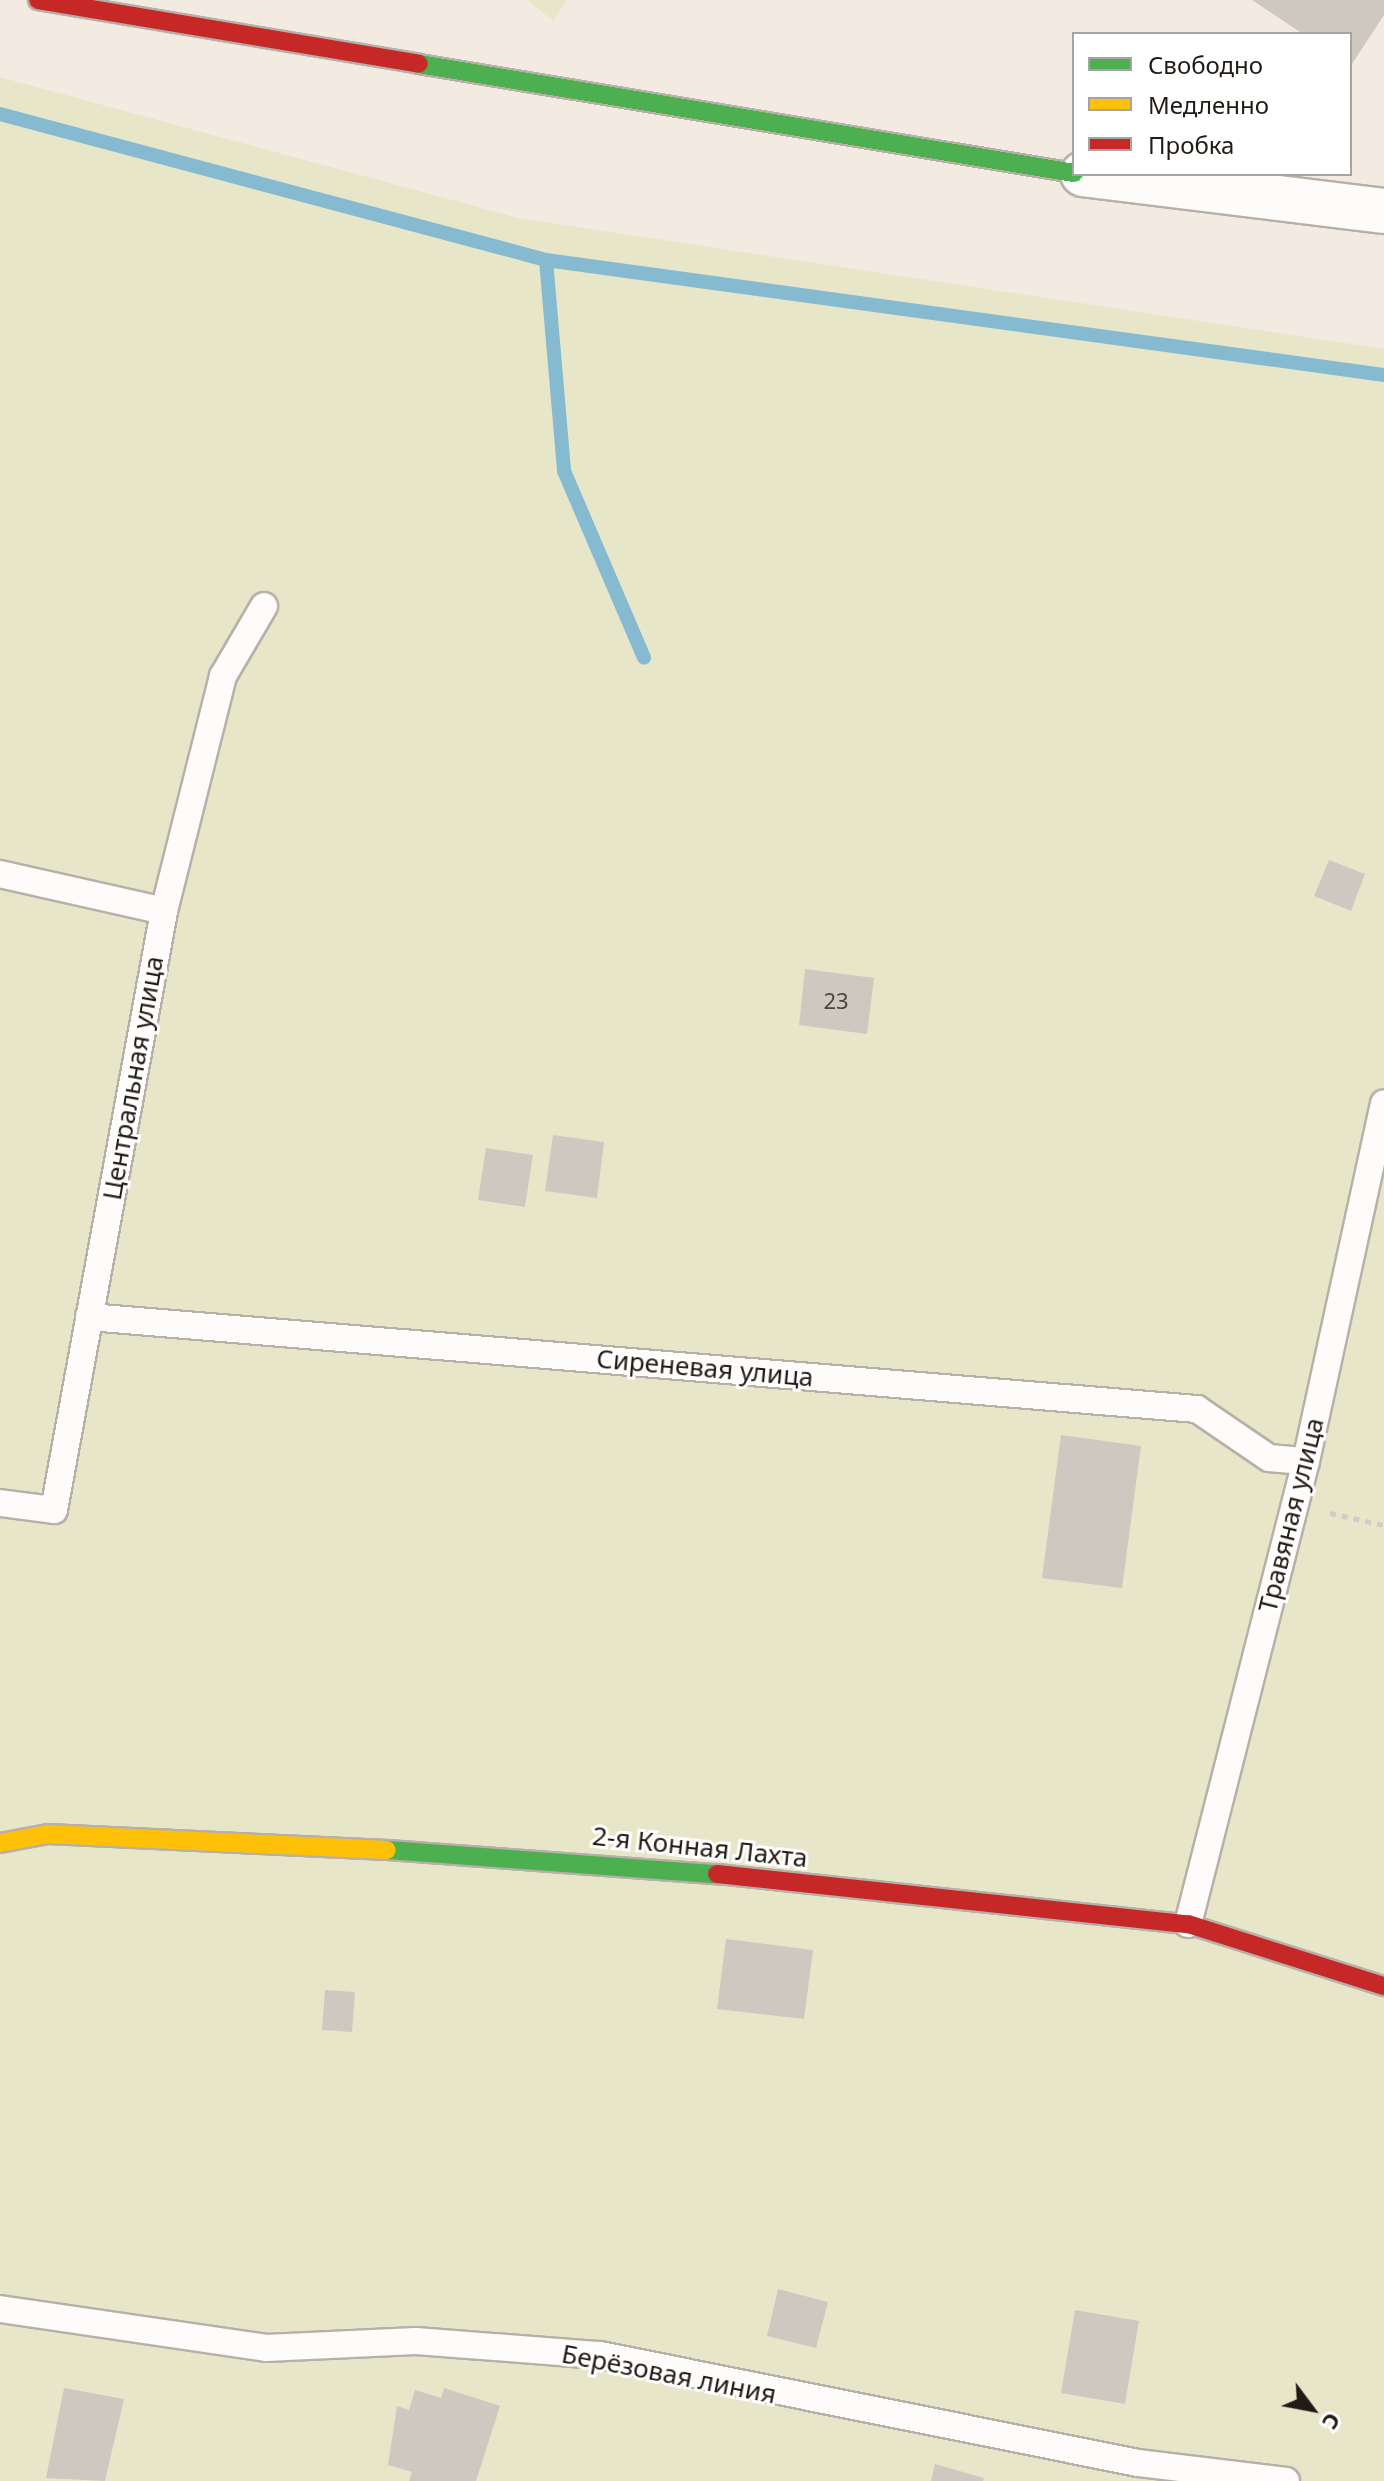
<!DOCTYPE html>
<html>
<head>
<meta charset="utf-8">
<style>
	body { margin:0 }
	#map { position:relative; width:1384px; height:2481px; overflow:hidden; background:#f3eae1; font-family:"Noto Sans",sans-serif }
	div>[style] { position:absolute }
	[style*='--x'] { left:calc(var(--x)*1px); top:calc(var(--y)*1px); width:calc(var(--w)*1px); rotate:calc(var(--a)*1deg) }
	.green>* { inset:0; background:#e7e6c8 }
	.stream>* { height:14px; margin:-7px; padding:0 7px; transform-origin:7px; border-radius:7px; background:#86bad0 }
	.building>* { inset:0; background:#cfc8c1 }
	.path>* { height:5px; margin-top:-2.5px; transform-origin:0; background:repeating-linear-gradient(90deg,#cfccc9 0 6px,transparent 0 12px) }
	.roads { filter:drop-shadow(2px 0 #b6b0a8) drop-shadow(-2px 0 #b6b0a8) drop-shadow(0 2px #b6b0a8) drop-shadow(0 -2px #b6b0a8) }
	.lane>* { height:26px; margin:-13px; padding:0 13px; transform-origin:13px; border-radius:13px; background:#fdfcfa }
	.street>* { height:44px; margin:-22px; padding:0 22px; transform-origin:22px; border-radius:22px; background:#fdfcfa }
	.fast>* { height:18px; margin:-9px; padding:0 9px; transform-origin:9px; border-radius:9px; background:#4caf50 }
	.slow>* { height:18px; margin:-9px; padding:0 9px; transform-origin:9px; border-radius:9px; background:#ffc107 }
	.jam>* { height:18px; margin:-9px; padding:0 9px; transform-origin:9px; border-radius:9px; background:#c62828 }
	span { translate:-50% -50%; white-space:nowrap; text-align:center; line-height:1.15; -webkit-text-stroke:6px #fff; paint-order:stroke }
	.number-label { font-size:22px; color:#4c4640 }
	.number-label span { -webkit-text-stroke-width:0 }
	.street-label { font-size:26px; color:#211b15 }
	.legend { position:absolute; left:1072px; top:32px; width:280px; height:144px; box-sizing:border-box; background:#fff; border:2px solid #a6a4a1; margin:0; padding:10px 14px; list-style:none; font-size:24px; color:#211b15 }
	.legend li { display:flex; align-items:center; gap:16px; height:40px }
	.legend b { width:40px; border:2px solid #a6a4a1 }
	.north { position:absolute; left:1272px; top:2369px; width:80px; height:80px; -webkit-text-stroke:6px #fff; paint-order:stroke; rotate:122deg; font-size:22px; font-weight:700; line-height:32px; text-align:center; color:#211b15 }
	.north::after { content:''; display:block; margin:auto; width:28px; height:36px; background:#211b15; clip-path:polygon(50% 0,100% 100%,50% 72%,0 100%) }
</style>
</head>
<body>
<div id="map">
	<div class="green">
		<i style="clip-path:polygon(528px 0,567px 0,553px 21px)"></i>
		<i style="clip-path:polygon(0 77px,518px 218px,1384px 349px,1384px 2481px,0 2481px)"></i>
	</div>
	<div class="stream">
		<i style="--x:0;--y:114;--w:565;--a:14.97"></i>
		<i style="--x:546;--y:260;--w:846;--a:7.81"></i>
		<i style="--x:546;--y:260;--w:212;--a:85.1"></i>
		<i style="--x:564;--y:471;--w:203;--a:66.8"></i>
	</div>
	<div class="building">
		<i style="clip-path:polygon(1252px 0,1384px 0,1384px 15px,1350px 67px,1350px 34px,1303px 34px)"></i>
		<i style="clip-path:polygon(1329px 860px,1365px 874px,1351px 911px,1314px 896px)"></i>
		<i style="clip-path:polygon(805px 969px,874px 978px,867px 1034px,799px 1025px)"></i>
		<i style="clip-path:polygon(553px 1135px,604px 1142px,597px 1198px,545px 1191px)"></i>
		<i style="clip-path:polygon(486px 1148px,533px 1155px,525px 1207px,478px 1200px)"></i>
		<i style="clip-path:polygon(1061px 1435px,1141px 1446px,1122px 1588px,1042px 1578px)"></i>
		<i style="clip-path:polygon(726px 1939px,813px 1950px,804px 2019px,717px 2009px)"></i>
		<i style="clip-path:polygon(325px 1990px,355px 1992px,352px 2032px,322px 2030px)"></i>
		<i style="clip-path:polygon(778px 2289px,828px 2302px,816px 2348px,767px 2336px)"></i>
		<i style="clip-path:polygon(1075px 2310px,1139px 2321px,1125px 2404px,1061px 2393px)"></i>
		<i style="clip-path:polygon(64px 2388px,124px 2399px,105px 2481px,46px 2478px)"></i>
		<i style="clip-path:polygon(444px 2388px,500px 2406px,476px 2481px,409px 2481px,412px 2472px,388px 2465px,397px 2406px,409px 2410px,415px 2390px,441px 2398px)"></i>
		<i style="clip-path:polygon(935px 2464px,984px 2478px,983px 2481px,931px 2481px)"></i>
	</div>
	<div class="path">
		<i style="--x:1330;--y:1513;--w:55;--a:12.5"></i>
	</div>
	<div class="roads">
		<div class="lane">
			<i style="--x:0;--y:874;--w:168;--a:12.7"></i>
			<i style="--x:89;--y:1317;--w:1112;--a:4.75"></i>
			<i style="--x:1197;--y:1409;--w:87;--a:34.2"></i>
			<i style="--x:1269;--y:1458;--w:37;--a:5"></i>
			<i style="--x:0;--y:1503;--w:54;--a:7.4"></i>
			<i style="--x:54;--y:1510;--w:609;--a:-79.59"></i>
			<i style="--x:164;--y:911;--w:242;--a:-75.9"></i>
			<i style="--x:223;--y:676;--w:81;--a:-59.6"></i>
			<i style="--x:1188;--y:1924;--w:478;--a:-75.7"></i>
			<i style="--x:1306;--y:1461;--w:366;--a:-77.7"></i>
			<i style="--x:0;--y:2309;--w:269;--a:8.3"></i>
			<i style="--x:266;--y:2348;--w:150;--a:-2.7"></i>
			<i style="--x:416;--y:2341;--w:185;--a:4.4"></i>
			<i style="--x:600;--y:2355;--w:549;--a:11.35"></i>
			<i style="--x:1138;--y:2463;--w:149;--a:6.9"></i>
		</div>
		<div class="street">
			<i style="--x:1083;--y:174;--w:303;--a:7"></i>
		</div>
		<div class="fast">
			<i style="--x:419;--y:64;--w:664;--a:9.45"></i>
			<i style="--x:387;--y:1850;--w:331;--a:4.2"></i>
		</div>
		<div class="slow">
			<i style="--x:0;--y:1843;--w:49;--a:-10.6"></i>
			<i style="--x:48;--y:1834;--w:339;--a:2.7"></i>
		</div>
		<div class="jam">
			<i style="--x:38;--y:0;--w:386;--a:9.5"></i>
			<i style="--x:717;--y:1874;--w:474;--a:6.1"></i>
			<i style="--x:1188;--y:1924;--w:206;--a:17.6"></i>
		</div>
	</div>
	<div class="number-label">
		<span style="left:836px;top:1001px">23</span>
	</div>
	<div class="street-label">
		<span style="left:133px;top:1078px;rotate:-80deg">Центральная улица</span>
		<span style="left:705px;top:1368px;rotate:5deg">Сиреневая улица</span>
		<span style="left:1291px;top:1515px;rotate:-76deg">Травяная улица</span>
		<span style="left:700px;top:1847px;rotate:6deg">2-я Конная Лахта</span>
		<span style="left:669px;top:2374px;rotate:11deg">Берёзовая линия</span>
	</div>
	<ul class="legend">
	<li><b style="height:10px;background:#4caf50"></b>Свободно</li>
	<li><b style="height:10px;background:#ffc107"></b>Медленно</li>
	<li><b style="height:10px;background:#c62828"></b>Пробка</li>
	</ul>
	<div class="north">С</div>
</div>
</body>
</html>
